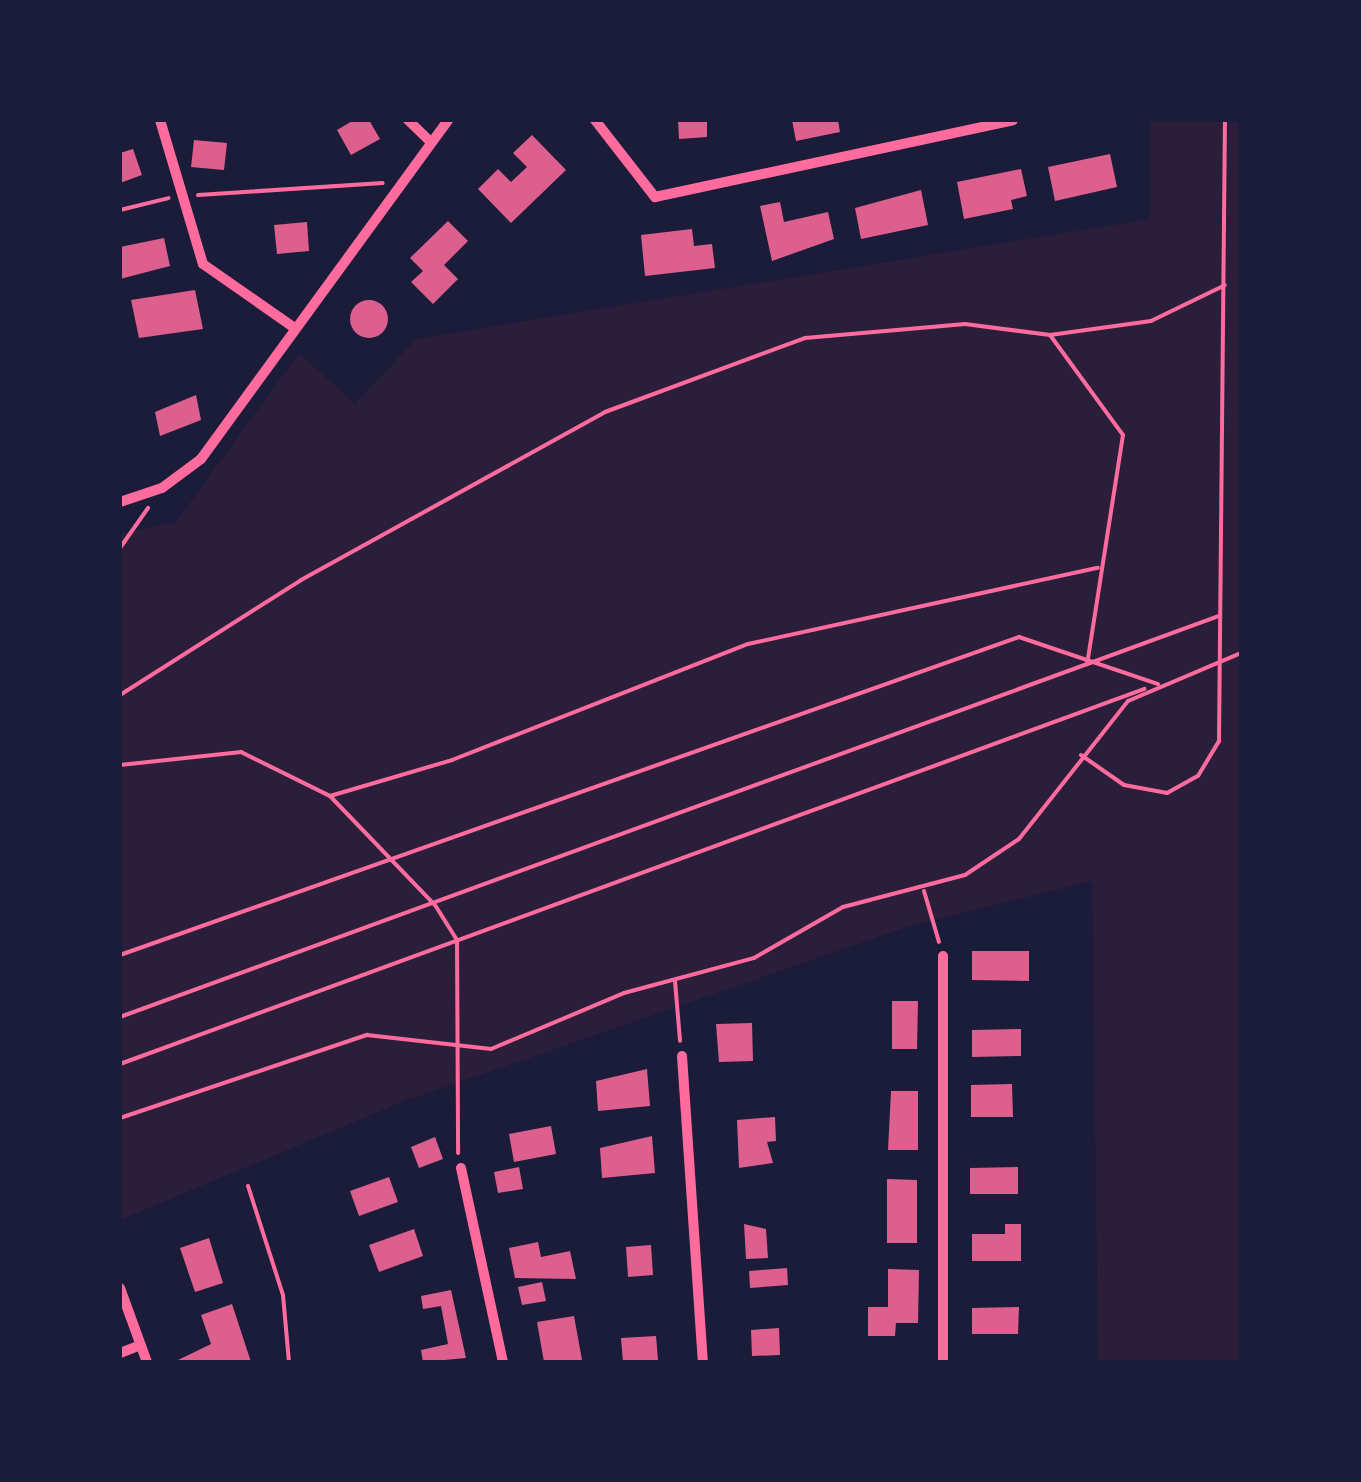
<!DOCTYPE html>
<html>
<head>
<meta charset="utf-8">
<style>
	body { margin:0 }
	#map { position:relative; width:1361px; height:1482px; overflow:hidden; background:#1b1b3a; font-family:Arial,sans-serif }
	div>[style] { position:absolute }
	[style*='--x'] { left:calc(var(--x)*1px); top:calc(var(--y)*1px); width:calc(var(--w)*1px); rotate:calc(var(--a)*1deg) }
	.green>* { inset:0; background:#2a1e3b }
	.building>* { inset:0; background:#dd5f8e }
	.round { border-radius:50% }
	.path>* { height:4px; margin:-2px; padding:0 2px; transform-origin:2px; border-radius:2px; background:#ff6b9d }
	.minor>* { height:10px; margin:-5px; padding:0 5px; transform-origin:5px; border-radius:5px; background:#ff6b9d }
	span { translate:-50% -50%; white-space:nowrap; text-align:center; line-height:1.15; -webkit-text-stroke:10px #1b1b3a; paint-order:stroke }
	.frame { position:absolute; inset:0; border:122px solid #1b1b3a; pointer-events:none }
</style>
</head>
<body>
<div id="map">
	<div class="green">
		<i style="clip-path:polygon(1151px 120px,1241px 120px,1241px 1362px,1098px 1362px,1092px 881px,910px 926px,402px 1102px,120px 1220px,120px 534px,176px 522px,299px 353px,355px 404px,416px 339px,1150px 219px)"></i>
	</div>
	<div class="building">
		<i style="clip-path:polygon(354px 120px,369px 120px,380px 139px,351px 155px,337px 130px)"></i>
		<i style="clip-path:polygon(678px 120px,707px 120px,707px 137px,679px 139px)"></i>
		<i style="clip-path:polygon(792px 120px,838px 120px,840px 132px,796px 141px)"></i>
		<i style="clip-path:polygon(532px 135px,566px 170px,511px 223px,478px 189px,498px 169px,511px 182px,527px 167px,513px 153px)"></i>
		<i style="clip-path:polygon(194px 140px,227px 143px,224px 170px,191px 167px)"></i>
		<i style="clip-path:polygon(133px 149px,142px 175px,120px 183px,120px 153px)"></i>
		<i style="clip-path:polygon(1110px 154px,1117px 187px,1055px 201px,1048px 167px)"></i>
		<i style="clip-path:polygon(1021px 169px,1027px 196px,1011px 200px,1013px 209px,964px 219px,957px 182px)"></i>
		<i style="clip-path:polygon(921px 190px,928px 225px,861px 239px,855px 208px)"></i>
		<i style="clip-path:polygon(780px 202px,784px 222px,828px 212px,834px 239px,772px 261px,760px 206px)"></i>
		<i style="clip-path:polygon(448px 221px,468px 241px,444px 265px,458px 279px,433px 304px,411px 282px,423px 271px,410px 258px)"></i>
		<i style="clip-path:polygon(307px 222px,309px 251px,277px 254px,274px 225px)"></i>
		<i style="clip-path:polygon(692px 229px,694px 246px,712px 244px,715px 268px,645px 276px,641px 235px)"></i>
		<i style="clip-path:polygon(164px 238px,170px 266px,120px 279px,120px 247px)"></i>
		<i style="clip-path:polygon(195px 290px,203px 329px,139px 338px,131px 300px)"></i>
		<i class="round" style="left:350px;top:300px;width:38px;height:38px"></i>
		<i style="clip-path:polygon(196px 395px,201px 420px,160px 436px,155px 412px)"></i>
		<i style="clip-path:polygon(972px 951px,1029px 951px,1029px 981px,972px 980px)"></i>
		<i style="clip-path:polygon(892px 1001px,918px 1001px,917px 1049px,892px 1049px)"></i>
		<i style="clip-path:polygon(752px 1023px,753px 1061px,719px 1062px,716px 1024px)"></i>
		<i style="clip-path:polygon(1021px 1029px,1021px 1056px,972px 1057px,972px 1030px)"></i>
		<i style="clip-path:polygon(647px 1069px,650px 1106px,598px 1111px,596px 1081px)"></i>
		<i style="clip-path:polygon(1012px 1084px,1013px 1117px,971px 1117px,971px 1085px)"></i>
		<i style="clip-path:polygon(891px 1091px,918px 1091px,918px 1150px,888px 1150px)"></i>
		<i style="clip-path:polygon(775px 1117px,776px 1141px,767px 1142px,773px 1163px,739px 1168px,737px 1120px)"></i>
		<i style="clip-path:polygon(551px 1126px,556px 1154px,514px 1162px,509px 1134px)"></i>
		<i style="clip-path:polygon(652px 1136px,655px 1173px,602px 1178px,600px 1148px)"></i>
		<i style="clip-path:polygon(435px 1137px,443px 1159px,419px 1168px,411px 1147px)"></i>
		<i style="clip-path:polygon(519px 1167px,523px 1189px,498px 1193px,494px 1172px)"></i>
		<i style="clip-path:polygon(1018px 1167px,1018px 1194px,970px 1194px,970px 1168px)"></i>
		<i style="clip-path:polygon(389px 1177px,398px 1202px,359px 1216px,350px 1191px)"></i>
		<i style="clip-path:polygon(887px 1179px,917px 1180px,917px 1243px,887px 1243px)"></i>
		<i style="clip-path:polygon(744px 1224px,766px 1229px,768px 1258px,746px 1259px)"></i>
		<i style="clip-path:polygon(1005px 1224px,1021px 1224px,1021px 1261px,972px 1261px,972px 1234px,1005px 1234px)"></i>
		<i style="clip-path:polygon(414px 1229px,423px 1256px,379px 1272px,369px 1245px)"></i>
		<i style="clip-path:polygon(209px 1238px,223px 1283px,195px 1292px,180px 1248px)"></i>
		<i style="clip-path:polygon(538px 1242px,541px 1257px,570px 1251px,576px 1279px,515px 1278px,509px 1248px)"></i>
		<i style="clip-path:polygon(651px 1245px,653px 1275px,628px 1277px,626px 1247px)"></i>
		<i style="clip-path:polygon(787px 1268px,788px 1285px,750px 1288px,749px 1271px)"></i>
		<i style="clip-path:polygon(888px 1269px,919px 1270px,918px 1323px,896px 1323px,895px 1336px,868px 1336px,868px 1307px,888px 1307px)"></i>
		<i style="clip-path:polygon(542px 1282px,546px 1301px,522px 1305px,518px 1287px)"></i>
		<i style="clip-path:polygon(451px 1290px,466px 1358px,423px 1362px,421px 1350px,448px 1344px,441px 1306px,423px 1309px,421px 1296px)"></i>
		<i style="clip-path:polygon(232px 1304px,251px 1362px,174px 1362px,211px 1344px,201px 1315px)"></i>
		<i style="clip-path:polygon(1019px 1307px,1018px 1334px,972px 1334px,972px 1308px)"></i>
		<i style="clip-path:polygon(574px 1316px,582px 1360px,544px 1362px,537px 1322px)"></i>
		<i style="clip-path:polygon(779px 1328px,780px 1355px,752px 1356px,751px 1330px)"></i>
		<i style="clip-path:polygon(656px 1336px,658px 1360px,623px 1362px,621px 1338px)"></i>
	</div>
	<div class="path">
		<i style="--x:198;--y:195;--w:185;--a:-3.7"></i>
		<i style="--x:120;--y:210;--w:50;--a:-13.8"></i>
		<i style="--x:1050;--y:335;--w:102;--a:-7.9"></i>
		<i style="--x:1151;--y:321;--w:82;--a:-25.9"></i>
		<i style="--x:120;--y:548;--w:49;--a:-55"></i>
		<i style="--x:120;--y:695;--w:214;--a:-32.4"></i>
		<i style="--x:301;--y:580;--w:347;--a:-28.9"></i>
		<i style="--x:605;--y:412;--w:213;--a:-20.3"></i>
		<i style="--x:805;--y:338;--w:161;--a:-5"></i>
		<i style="--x:965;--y:324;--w:86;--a:7.4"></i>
		<i style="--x:1050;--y:335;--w:124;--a:53.9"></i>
		<i style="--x:1123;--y:435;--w:232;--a:98.9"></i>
		<i style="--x:1081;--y:755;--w:52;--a:34.9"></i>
		<i style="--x:1124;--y:785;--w:44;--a:10.5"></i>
		<i style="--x:1167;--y:793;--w:35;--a:-29"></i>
		<i style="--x:1198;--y:776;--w:41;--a:-59"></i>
		<i style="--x:1219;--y:741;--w:621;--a:-89.45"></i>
		<i style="--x:120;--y:765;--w:122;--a:-6.1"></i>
		<i style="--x:241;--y:752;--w:99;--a:26.3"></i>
		<i style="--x:330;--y:796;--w:151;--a:46.1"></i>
		<i style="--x:435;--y:905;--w:41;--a:57.8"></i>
		<i style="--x:457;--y:940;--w:213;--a:89.7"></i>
		<i style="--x:330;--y:796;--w:127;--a:-16.4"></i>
		<i style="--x:452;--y:760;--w:318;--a:-21.4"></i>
		<i style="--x:748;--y:644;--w:358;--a:-12.3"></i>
		<i style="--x:924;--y:891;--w:53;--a:73.6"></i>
		<i style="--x:120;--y:955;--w:954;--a:-19.48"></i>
		<i style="--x:1019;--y:637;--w:147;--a:18.7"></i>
		<i style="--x:675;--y:981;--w:60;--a:85.2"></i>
		<i style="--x:120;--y:1017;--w:1170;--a:-20.05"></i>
		<i style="--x:120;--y:1064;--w:1091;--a:-20.11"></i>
		<i style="--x:120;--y:1118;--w:261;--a:-18.6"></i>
		<i style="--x:367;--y:1035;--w:125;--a:6.4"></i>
		<i style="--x:491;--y:1049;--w:144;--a:-22.8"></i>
		<i style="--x:624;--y:993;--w:135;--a:-15.1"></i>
		<i style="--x:754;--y:958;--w:103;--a:-29.8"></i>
		<i style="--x:843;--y:907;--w:126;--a:-14.7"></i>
		<i style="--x:965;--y:875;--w:65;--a:-33.7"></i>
		<i style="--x:1019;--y:839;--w:176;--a:-51.7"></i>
		<i style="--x:1128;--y:701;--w:123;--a:-23"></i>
		<i style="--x:248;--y:1186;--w:114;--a:72.2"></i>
		<i style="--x:283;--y:1295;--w:67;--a:84.9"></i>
	</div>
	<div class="minor">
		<i style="--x:160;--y:120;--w:150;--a:73.4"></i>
		<i style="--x:203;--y:264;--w:108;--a:34.9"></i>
		<i style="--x:408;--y:120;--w:32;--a:44"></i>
		<i style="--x:595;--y:120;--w:98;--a:52.1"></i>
		<i style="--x:655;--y:197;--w:366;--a:-12.1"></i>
		<i style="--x:120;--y:502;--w:44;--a:-18.4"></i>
		<i style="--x:162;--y:488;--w:49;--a:-36.6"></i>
		<i style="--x:201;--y:459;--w:419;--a:-53.9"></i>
		<i style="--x:943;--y:956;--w:406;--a:90"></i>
		<i style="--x:682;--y:1056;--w:307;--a:86.1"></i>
		<i style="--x:461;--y:1168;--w:198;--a:77.8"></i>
		<i style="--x:120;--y:1288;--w:79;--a:70"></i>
		<i style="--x:120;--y:1353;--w:22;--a:-21"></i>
	</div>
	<div class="frame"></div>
</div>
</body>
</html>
